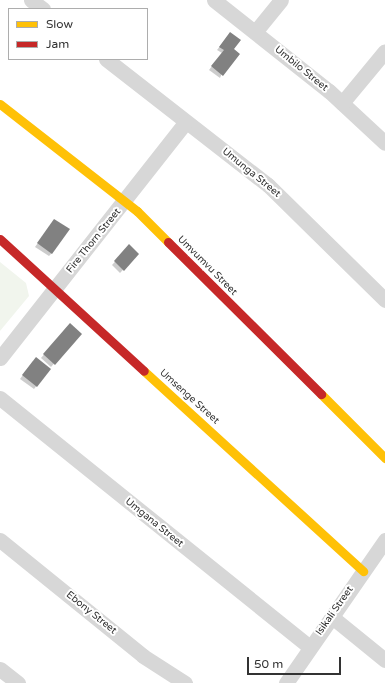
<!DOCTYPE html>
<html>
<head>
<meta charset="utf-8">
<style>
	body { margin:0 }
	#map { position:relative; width:385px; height:683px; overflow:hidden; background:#fff; font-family:"Varela Round",sans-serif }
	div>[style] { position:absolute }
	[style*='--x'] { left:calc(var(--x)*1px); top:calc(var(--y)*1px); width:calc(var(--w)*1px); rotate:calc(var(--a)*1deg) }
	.green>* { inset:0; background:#f1f5ed }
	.shadow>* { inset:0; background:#0003 }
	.building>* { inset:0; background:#818181 }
	.street>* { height:15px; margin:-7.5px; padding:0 7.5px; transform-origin:7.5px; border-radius:7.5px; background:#d7d7d7 }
	.slow>* { height:9px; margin:-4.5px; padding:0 4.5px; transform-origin:4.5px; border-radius:4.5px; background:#ffc107 }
	.jam>* { height:9px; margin:-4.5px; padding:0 4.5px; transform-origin:4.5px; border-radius:4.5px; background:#c62828 }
	span { translate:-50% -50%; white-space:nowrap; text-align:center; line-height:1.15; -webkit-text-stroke:4px #fff; paint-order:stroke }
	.street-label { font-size:10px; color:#333 }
	.legend { position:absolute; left:8px; top:8px; width:140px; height:52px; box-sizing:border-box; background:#fff; border:1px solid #adadad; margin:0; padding:5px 7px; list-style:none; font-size:12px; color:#333 }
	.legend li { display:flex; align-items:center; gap:8px; height:20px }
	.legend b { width:20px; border:1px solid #adadad }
	.scale { position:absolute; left:247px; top:657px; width:94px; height:18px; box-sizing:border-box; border:2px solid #333; border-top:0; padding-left:5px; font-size:12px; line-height:14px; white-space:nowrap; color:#333; -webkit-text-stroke:3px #fff; paint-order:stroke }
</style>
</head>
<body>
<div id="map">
	<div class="green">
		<i style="clip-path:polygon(0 262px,26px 283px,29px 296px,0 331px)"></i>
	</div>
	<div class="shadow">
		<i style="clip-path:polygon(227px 37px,232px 50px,220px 78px,209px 70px,222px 53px,217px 50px)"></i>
		<i style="clip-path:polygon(52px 223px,52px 253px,49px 256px,35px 247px)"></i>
		<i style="clip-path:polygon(129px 246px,138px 254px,120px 273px,112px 265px)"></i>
		<i style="clip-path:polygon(67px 327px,80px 334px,51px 367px,41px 358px)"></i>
		<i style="clip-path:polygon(33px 361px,50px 369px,34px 389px,20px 379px)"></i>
	</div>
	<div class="building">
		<i style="clip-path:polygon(230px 32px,241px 40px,234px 49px,240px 54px,223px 76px,211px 66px,224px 50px,219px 47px)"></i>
		<i style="clip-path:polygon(54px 219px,70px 229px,52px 254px,37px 243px)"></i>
		<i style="clip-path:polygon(129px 244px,139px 254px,124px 271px,114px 261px)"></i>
		<i style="clip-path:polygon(70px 323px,82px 334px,55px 365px,43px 354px)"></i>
		<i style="clip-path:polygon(36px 357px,51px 369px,37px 387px,22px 375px)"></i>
	</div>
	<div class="street">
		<i style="--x:31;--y:0;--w:15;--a:37"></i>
		<i style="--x:214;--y:0;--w:147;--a:38.4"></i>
		<i style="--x:329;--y:91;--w:76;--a:42.9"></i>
		<i style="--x:255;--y:32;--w:41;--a:-50.9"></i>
		<i style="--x:106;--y:59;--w:205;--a:37.9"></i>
		<i style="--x:268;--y:185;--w:164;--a:44.5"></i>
		<i style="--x:342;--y:103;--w:67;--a:-50.4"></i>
		<i style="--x:0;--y:358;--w:300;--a:-51.8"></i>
		<i style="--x:0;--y:398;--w:398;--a:38.8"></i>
		<i style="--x:0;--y:540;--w:184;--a:39"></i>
		<i style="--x:143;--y:656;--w:50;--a:32.7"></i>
		<i style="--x:332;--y:617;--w:68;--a:39.1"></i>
		<i style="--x:0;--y:669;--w:23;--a:38"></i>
		<i style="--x:286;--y:683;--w:174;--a:-55.3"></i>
	</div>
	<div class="slow">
		<i style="--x:0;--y:104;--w:174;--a:38"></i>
		<i style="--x:137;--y:211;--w:44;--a:45"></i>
		<i style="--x:144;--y:371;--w:297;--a:42.4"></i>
		<i style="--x:321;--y:394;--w:91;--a:45"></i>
	</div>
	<div class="jam">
		<i style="--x:0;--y:239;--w:195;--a:42.5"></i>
		<i style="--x:168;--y:242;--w:216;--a:44.8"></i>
	</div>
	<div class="street-label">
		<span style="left:301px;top:69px;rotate:39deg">Umbilo Street</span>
		<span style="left:251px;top:173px;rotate:39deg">Umunga Street</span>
		<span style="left:94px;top:241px;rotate:-51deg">Fire Thorn Street</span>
		<span style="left:207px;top:266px;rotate:45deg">Umvumvu Street</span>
		<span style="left:189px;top:397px;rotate:42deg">Umsenge Street</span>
		<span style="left:154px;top:523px;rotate:39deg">Umgana Street</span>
		<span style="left:335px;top:611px;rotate:-55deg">Isikali Street</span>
		<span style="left:91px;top:613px;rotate:39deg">Ebony Street</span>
	</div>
	<ul class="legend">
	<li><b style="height:5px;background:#ffc107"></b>Slow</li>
	<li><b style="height:5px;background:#c62828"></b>Jam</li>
	</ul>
	<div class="scale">50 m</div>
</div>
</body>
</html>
